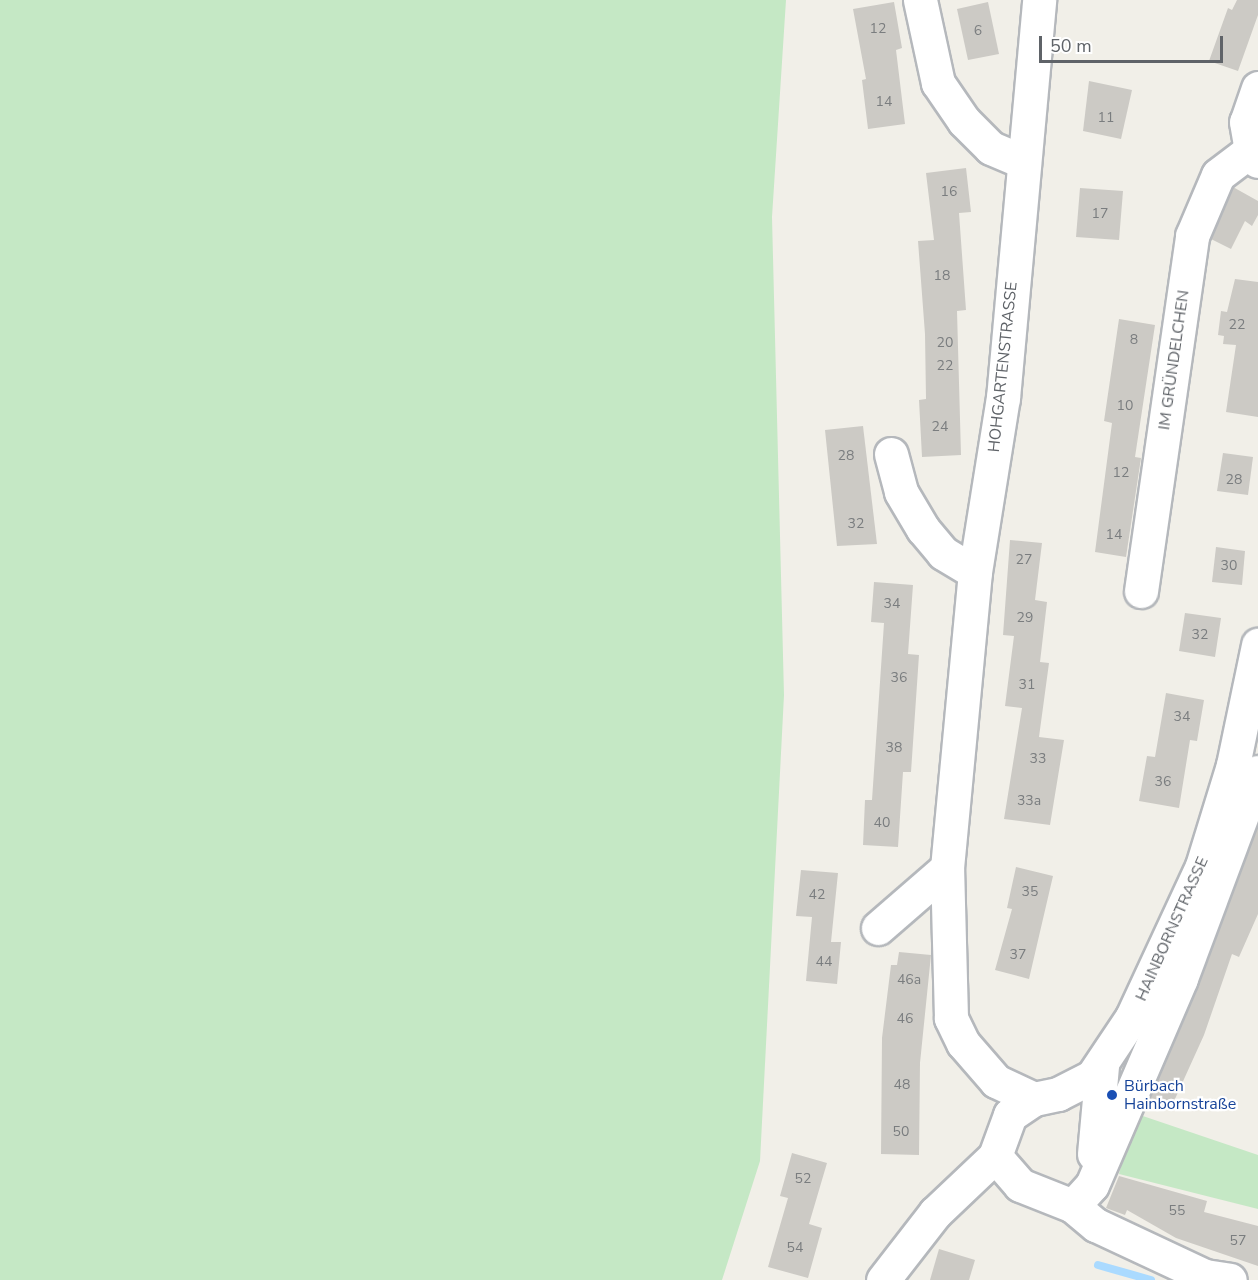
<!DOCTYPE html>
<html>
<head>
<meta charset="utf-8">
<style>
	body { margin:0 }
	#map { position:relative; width:1258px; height:1280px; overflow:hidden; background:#f1efe8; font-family:"Nunito Sans",sans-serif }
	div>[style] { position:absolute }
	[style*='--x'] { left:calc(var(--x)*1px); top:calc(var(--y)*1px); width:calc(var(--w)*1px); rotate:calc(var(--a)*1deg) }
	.green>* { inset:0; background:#c5e8c5 }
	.stream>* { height:8px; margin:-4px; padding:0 4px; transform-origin:4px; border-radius:4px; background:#aadaff }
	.building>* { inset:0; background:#cccac5 }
	.roads { filter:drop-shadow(2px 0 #b5b8bc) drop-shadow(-2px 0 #b5b8bc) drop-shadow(0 2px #b5b8bc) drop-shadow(0 -2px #b5b8bc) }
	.minor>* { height:33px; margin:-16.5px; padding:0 16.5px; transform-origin:16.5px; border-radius:16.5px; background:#fff }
	.dots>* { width:16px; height:16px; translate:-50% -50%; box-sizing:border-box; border:3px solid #fff; border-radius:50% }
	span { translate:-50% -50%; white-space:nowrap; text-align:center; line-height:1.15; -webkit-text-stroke:4.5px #fff; paint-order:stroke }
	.number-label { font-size:14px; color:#7a7d7f }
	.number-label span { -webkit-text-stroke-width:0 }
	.street-label { font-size:16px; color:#5f6368 }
	.transit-label { font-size:16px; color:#164399 }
	.left { translate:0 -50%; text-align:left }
	.scale { position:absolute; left:1039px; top:36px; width:184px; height:27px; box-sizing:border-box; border:3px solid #5f6368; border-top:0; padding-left:8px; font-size:18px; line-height:21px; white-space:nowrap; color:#5f6368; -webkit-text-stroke:4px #fff; paint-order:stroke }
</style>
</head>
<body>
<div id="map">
	<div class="green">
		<i style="clip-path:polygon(0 0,786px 0,772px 217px,784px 695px,760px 1161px,722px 1280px,0 1280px)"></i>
		<i style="clip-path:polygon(1134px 1113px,1258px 1155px,1258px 1209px,1119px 1174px)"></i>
	</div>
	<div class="stream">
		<i style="--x:1098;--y:1265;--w:55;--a:15.8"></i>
	</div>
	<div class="building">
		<i style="clip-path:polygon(1237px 0,1258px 0,1258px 15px,1238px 71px,1209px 61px,1228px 8px,1232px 10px)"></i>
		<i style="clip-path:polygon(894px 2px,902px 48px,896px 50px,905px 124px,868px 129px,862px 80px,866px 79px,853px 9px)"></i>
		<i style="clip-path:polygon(988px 2px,999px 54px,968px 60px,957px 9px)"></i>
		<i style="clip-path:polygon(1089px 81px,1132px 90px,1121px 139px,1083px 131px)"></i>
		<i style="clip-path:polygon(966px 168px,971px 212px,959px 213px,966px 310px,957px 311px,961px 455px,922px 457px,919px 400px,926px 399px,925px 334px,918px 241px,934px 240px,926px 173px)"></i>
		<i style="clip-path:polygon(1233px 187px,1258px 201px,1258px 215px,1252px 226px,1245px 221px,1231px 249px,1211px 239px)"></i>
		<i style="clip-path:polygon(1080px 188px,1123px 191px,1119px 240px,1076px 237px)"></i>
		<i style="clip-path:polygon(1235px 279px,1258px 282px,1258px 417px,1226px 412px,1236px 345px,1223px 344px,1224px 336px,1218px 335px,1221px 311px,1227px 312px)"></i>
		<i style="clip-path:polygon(1119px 319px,1155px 325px,1135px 457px,1141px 458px,1126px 557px,1095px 552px,1112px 423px,1104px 421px)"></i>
		<i style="clip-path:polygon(863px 426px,877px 544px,837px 546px,825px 430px)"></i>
		<i style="clip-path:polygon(1223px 453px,1253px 457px,1248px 495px,1217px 491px)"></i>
		<i style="clip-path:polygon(1010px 540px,1042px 543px,1035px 600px,1047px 602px,1040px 662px,1049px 663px,1039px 737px,1064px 740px,1050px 825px,1004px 819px,1022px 708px,1005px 706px,1014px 636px,1003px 635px)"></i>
		<i style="clip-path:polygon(1216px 547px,1245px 551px,1242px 585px,1212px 582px)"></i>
		<i style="clip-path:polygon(874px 582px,913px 585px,908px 654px,919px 655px,911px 772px,903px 772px,898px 847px,863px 845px,865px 800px,872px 800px,884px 623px,871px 622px)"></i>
		<i style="clip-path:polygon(1185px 613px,1221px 618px,1215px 657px,1179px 651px)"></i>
		<i style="clip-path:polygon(1166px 693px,1204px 700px,1197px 741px,1190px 740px,1179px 808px,1139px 801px,1147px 756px,1155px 757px)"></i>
		<i style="clip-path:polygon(1258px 826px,1258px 914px,1239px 957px,1232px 954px,1204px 1035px,1170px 1110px,1149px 1101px)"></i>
		<i style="clip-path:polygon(1016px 867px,1053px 876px,1029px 979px,995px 970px,1012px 909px,1007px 908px)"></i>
		<i style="clip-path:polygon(801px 870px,838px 873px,831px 942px,841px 942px,837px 984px,806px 981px,812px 917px,796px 916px)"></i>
		<i style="clip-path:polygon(899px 952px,931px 955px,920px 1063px,919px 1155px,881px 1154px,882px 1038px,891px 965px,897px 965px)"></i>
		<i style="clip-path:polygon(792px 1153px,827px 1163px,809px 1224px,822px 1228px,808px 1278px,768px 1267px,788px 1198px,780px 1196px)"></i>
		<i style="clip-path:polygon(1119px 1176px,1207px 1201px,1204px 1212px,1258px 1226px,1258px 1266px,1176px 1238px,1127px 1210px,1125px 1215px,1106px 1208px)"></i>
		<i style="clip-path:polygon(939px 1249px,975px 1260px,969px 1280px,930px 1280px)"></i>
	</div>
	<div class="roads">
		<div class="minor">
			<i style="--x:920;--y:0;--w:85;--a:77.8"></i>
			<i style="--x:938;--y:83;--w:46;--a:55.6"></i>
			<i style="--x:964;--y:121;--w:38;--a:45"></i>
			<i style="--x:991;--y:148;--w:34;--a:23"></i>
			<i style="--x:1258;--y:88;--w:36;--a:109"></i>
			<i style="--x:1246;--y:122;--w:28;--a:80"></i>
			<i style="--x:1251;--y:150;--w:13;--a:58"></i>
			<i style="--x:891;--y:454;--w:39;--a:75"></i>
			<i style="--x:901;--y:492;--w:43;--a:59.3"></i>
			<i style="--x:923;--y:529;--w:31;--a:50"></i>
			<i style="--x:943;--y:553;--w:37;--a:31"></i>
			<i style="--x:1141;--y:591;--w:359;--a:-81.8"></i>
			<i style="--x:1192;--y:236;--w:66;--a:-66.9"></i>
			<i style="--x:1218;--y:175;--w:41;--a:-37.1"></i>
			<i style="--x:878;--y:928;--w:91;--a:-41"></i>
			<i style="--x:1034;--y:1099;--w:42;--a:-154.7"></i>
			<i style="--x:996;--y:1081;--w:50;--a:-131"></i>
			<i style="--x:963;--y:1043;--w:28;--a:-116"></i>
			<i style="--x:951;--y:1018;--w:150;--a:-91.5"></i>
			<i style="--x:947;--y:868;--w:297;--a:-84.6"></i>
			<i style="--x:975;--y:572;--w:176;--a:-80.9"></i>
			<i style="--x:1003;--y:398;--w:400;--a:-84.8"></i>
			<i style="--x:1094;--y:1154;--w:88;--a:-84.8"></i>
			<i style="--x:995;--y:1156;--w:44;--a:-69.9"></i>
			<i style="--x:1010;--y:1115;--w:29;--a:-34"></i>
			<i style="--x:1034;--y:1099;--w:25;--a:-12"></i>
			<i style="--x:1058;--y:1094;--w:38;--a:-27"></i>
			<i style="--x:1092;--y:1077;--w:72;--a:-56.3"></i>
			<i style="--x:1132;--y:1017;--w:166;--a:-65.1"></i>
			<i style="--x:1202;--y:866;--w:106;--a:-72.9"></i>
			<i style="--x:1233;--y:765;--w:123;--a:-78.2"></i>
			<i style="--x:995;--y:1156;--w:38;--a:49"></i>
			<i style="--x:1020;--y:1185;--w:57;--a:21.6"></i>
			<i style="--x:1073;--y:1206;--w:30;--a:40"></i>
			<i style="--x:1096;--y:1225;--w:120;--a:25.1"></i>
			<i style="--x:1205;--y:1276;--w:25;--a:9"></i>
			<i style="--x:1073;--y:1206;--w:28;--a:-48"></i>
			<i style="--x:1092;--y:1185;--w:225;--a:-66.7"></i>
			<i style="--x:1181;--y:978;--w:220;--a:-69.5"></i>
			<i style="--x:883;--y:1280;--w:85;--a:-52.2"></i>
			<i style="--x:935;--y:1213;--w:83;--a:-43.5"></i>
		</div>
	</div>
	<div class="dots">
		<i style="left:1112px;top:1095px;background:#1a4fb4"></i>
	</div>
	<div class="number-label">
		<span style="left:878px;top:29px">12</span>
		<span style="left:978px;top:31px">6</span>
		<span style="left:884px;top:102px">14</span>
		<span style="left:1106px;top:118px">11</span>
		<span style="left:949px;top:192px">16</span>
		<span style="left:1100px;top:214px">17</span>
		<span style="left:942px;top:276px">18</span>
		<span style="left:1237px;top:325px">22</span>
		<span style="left:1134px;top:340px">8</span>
		<span style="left:945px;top:343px">20</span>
		<span style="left:945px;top:366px">22</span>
		<span style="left:1125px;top:406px">10</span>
		<span style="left:940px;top:427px">24</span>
		<span style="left:846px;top:456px">28</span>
		<span style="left:1121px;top:473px">12</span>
		<span style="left:1234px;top:480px">28</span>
		<span style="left:856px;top:524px">32</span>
		<span style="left:1114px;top:535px">14</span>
		<span style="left:1024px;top:560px">27</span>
		<span style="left:1229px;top:566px">30</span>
		<span style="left:892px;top:604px">34</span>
		<span style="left:1025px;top:618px">29</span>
		<span style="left:1200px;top:635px">32</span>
		<span style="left:899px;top:678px">36</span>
		<span style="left:1027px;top:685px">31</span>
		<span style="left:1182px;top:717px">34</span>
		<span style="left:894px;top:748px">38</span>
		<span style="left:1038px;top:759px">33</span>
		<span style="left:1163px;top:782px">36</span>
		<span style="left:1029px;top:801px">33a</span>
		<span style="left:882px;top:823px">40</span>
		<span style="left:1030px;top:892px">35</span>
		<span style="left:817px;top:895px">42</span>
		<span style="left:1018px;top:955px">37</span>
		<span style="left:824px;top:962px">44</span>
		<span style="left:909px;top:980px">46a</span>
		<span style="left:905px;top:1019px">46</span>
		<span style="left:902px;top:1085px">48</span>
		<span style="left:901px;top:1132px">50</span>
		<span style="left:803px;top:1179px">52</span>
		<span style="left:1177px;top:1211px">55</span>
		<span style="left:1238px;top:1241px">57</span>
		<span style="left:795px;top:1248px">54</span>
	</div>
	<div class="street-label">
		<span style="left:1174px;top:360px;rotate:-82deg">IM GRÜNDELCHEN</span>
		<span style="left:1003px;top:367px;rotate:-84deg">HOHGARTENSTRASSE</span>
		<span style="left:1172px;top:929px;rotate:-66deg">HAINBORNSTRASSE</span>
	</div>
	<div class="transit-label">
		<span class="left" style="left:1124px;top:1095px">Bürbach<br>Hainbornstraße</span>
	</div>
	<div class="scale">50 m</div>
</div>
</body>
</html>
